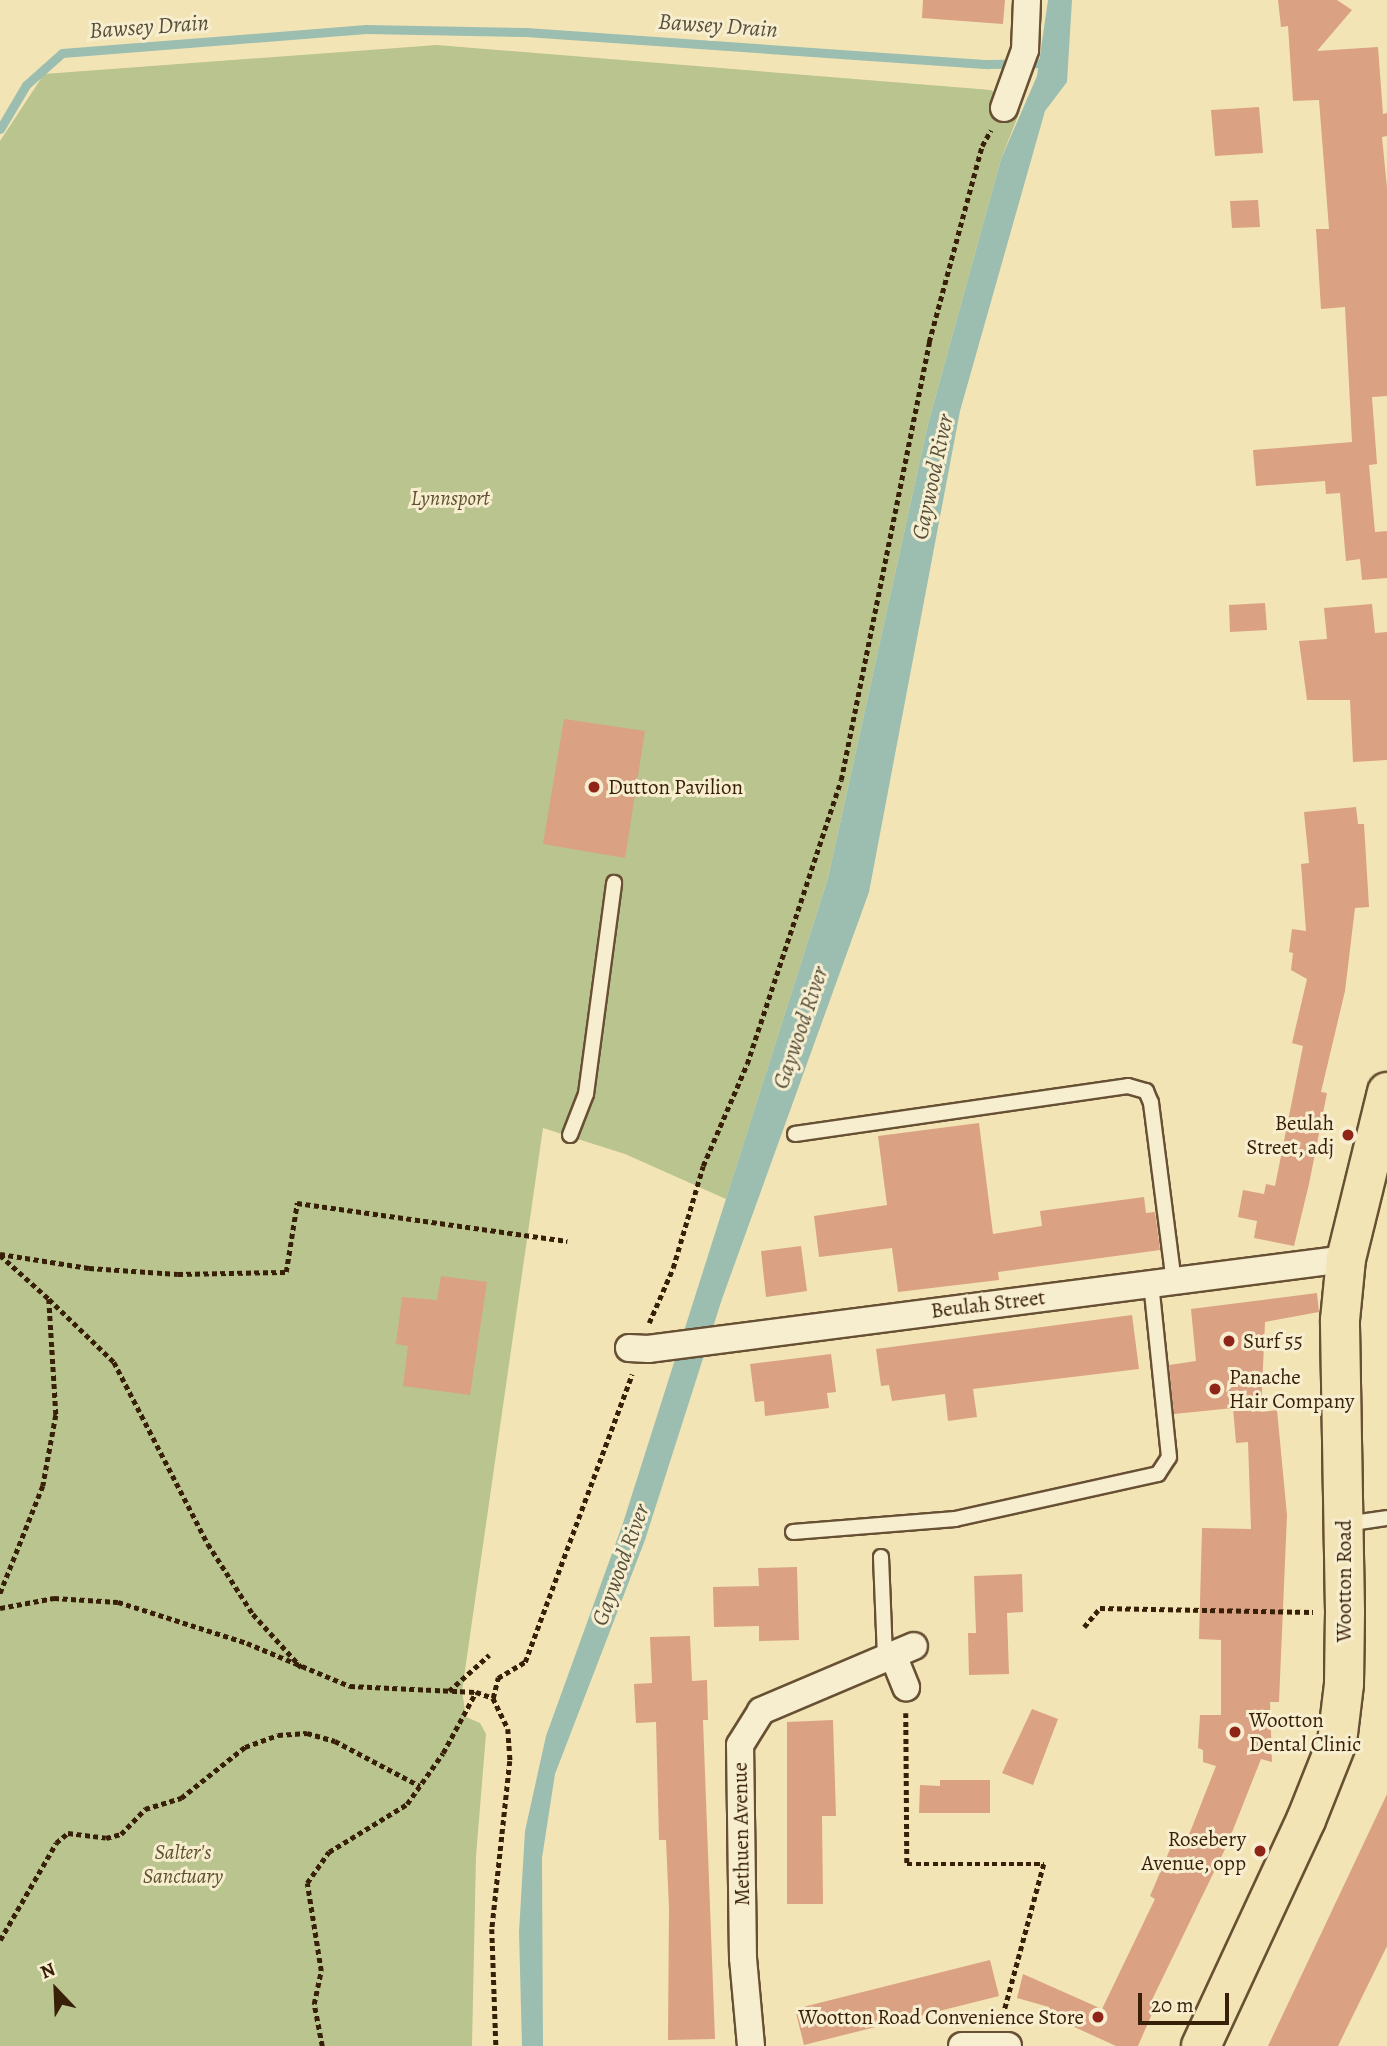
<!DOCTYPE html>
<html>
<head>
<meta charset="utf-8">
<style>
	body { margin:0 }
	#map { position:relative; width:1387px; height:2046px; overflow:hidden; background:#f3e4b5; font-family:Alegreya,serif }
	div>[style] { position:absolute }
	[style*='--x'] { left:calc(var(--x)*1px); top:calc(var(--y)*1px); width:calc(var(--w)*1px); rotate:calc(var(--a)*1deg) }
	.green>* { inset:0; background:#bac48e }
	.water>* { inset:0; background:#9bbeb1 }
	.stream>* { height:9px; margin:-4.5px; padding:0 4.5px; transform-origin:4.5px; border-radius:4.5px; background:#9bbeb1 }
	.building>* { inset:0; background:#daa182 }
	.path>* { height:4.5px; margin-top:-2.25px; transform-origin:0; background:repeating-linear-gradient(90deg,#381f08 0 5px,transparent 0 8.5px) }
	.roads { filter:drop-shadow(2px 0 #675033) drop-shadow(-2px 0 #675033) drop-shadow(0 2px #675033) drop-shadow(0 -2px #675033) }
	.service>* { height:14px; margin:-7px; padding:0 7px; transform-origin:7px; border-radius:7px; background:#f7edcf }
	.minor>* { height:26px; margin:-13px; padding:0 13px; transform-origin:13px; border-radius:13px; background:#f7edcf }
	.primary>* { height:38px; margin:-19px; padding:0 19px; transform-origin:19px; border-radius:19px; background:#f3e4b5 }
	.dots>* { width:19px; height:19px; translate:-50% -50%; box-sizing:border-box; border:4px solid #f7edcf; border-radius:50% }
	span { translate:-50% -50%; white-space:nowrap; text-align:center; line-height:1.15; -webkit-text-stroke:6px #f7edcf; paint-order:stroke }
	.park-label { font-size:21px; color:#5f5130; font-style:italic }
	.poi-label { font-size:21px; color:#381f08 }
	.left { translate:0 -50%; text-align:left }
	.right { translate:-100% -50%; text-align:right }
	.street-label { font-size:21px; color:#381f08 }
	.water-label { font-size:23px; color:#564f3b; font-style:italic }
	.north { position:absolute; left:21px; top:1955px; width:70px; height:70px; -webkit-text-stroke:5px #f7edcf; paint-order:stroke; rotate:337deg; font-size:19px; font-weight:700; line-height:28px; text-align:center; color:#381f08 }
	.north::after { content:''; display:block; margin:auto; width:24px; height:32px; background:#381f08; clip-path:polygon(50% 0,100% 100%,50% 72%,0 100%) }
	.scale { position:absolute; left:1138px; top:1993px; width:91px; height:32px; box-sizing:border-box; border:4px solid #381f08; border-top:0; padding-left:9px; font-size:21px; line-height:24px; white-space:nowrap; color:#381f08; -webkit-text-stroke:5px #f7edcf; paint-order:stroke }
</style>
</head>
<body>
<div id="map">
	<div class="green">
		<i style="clip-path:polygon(437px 45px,991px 90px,1020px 111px,1001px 159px,928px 424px,828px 878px,726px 1199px,625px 1154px,543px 1128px,462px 1691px,466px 1717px,480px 1723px,486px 1734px,476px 1856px,472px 2046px,0 2046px,0 141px,44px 74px)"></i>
	</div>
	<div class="water">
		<i style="clip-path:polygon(1048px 0,1072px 0,1067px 82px,1045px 111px,960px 411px,869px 892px,722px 1299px,645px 1540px,555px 1774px,542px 1858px,543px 2046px,522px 2046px,519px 1932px,525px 1831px,546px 1736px,623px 1523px,828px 878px,928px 424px,1001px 159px,1037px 76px)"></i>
	</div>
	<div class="stream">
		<i style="--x:0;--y:129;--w:51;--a:-59.4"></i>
		<i style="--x:26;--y:85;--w:48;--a:-41.6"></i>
		<i style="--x:62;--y:53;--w:305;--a:-4.5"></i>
		<i style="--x:366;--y:29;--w:160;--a:1.1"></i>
		<i style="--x:526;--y:32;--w:463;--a:4"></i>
		<i style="--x:988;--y:64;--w:62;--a:-0.9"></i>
	</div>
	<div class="building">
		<i style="clip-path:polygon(923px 0,1005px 0,1003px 24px,922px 18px)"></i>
		<i style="clip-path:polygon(1278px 0,1337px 0,1352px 10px,1317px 51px,1378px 47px,1383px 114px,1387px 113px,1387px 136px,1382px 137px,1387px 188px,1387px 396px,1372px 397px,1377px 464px,1369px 465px,1375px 532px,1387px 531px,1387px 578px,1362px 580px,1360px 559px,1346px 561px,1340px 493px,1326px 494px,1325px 481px,1256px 486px,1253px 450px,1352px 442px,1345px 307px,1321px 309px,1316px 229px,1329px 229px,1319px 100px,1293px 101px,1288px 26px,1281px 27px)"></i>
		<i style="clip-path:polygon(1259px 107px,1263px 153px,1215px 156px,1211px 110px)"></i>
		<i style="clip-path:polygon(1258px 200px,1260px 227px,1232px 228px,1230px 201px)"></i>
		<i style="clip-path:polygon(1265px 603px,1267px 630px,1230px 632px,1229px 605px)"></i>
		<i style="clip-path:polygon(1372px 604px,1375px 633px,1387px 632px,1387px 760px,1353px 762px,1350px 700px,1307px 700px,1299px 641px,1327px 639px,1324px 608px)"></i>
		<i style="clip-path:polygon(564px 719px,645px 731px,625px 858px,543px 844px)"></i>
		<i style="clip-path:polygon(1356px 807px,1358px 824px,1364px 824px,1369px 907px,1355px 908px,1345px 991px,1321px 1092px,1327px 1093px,1309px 1184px,1294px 1246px,1254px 1238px,1257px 1221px,1238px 1217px,1243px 1190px,1264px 1194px,1266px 1184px,1275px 1186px,1303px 1046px,1292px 1043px,1307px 979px,1291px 970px,1293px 953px,1289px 952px,1292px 929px,1306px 931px,1301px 864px,1309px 863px,1304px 812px)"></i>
		<i style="clip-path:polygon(979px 1123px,993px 1234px,1042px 1226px,1040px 1211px,1144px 1197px,1146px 1213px,1155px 1212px,1160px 1250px,998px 1272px,999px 1280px,898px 1292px,892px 1248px,819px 1257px,814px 1216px,887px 1205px,878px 1136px)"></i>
		<i style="clip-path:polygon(801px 1246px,807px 1291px,766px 1297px,761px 1251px)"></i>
		<i style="clip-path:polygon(441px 1276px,487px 1282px,470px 1395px,403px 1386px,408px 1346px,396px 1344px,402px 1297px,437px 1300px)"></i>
		<i style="clip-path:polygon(1317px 1293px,1319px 1312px,1265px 1322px,1261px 1412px,1277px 1410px,1287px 1515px,1279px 1702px,1270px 1702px,1272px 1762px,1261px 1759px,1227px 1845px,1150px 2004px,1155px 2007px,1138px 2046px,1116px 2046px,1046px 2014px,1049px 2007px,1017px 1998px,1023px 1974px,1102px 2009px,1155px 1899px,1150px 1896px,1174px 1840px,1185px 1845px,1216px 1766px,1203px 1762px,1203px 1750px,1198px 1748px,1200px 1715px,1221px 1715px,1221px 1640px,1199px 1639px,1202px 1528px,1251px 1529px,1248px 1442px,1236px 1443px,1233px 1408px,1174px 1414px,1169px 1365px,1196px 1361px,1191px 1309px)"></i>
		<i style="clip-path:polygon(1132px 1315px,1139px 1369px,973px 1389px,977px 1417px,948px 1421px,945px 1394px,892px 1401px,889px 1385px,881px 1386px,876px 1349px)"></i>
		<i style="clip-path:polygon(831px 1354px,836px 1392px,827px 1393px,829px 1408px,765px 1416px,764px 1401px,755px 1402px,750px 1364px)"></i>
		<i style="clip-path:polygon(797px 1567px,799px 1640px,759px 1641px,759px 1626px,714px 1627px,713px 1587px,759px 1586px,758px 1568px)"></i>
		<i style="clip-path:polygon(1022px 1574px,1023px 1612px,1007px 1613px,1009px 1674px,969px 1675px,968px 1633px,976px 1633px,974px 1576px)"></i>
		<i style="clip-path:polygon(690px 1636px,692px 1681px,707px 1680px,708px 1720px,703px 1720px,715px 2039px,668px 2040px,669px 1908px,666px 1840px,659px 1840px,656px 1722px,636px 1723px,634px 1684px,652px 1683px,650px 1637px)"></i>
		<i style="clip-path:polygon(1032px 1709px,1058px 1719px,1033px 1785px,1002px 1773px)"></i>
		<i style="clip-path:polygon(833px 1720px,836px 1816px,822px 1816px,823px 1904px,787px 1904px,787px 1722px)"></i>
		<i style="clip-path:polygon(940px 1780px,990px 1780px,990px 1813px,919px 1813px,920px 1785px,940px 1786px)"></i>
		<i style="clip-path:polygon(1387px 1794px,1387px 1946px,1338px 2046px,1268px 2046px)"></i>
		<i style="clip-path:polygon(990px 1960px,999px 1996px,804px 2045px,795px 2009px)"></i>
	</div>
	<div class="path">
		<i style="--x:0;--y:1254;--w:90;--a:8.9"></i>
		<i style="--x:89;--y:1268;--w:89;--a:3.9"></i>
		<i style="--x:178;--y:1274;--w:108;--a:-1.1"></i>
		<i style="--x:286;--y:1272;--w:70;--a:-80.9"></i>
		<i style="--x:297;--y:1203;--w:273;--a:8"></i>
		<i style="--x:0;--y:1255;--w:66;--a:41.9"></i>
		<i style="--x:49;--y:1299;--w:116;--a:86.5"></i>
		<i style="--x:56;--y:1415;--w:72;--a:100.4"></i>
		<i style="--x:43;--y:1486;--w:116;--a:111.7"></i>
		<i style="--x:49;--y:1299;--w:91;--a:44.1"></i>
		<i style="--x:114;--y:1362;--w:205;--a:62.7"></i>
		<i style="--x:208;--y:1544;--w:83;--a:57.3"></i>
		<i style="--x:253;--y:1614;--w:72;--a:47.8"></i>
		<i style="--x:649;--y:1323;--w:60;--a:-66.4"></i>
		<i style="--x:673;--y:1268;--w:106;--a:-73.6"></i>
		<i style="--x:703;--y:1166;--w:111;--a:-66.7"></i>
		<i style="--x:747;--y:1064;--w:299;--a:-71.7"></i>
		<i style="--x:841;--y:780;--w:447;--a:-78.6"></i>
		<i style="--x:929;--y:342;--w:203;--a:-74.9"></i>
		<i style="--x:982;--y:146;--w:18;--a:-61"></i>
		<i style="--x:0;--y:1608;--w:55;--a:-10.5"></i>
		<i style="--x:54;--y:1598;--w:64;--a:3.6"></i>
		<i style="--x:118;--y:1602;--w:135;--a:17.6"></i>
		<i style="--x:247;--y:1643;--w:112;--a:22.7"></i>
		<i style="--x:350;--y:1686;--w:126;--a:2.7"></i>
		<i style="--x:476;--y:1692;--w:18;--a:19"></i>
		<i style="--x:493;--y:1698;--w:34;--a:64"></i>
		<i style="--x:508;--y:1729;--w:32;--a:86"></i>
		<i style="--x:510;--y:1761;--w:169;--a:96.1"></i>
		<i style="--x:492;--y:1929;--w:117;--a:88"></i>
		<i style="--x:1084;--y:1627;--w:25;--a:-50"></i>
		<i style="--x:1100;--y:1608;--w:213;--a:1.1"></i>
		<i style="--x:449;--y:1691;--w:54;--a:-42"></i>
		<i style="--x:493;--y:1698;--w:21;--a:-76"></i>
		<i style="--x:498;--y:1678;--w:31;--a:-31"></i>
		<i style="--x:525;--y:1662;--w:307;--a:-69.6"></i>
		<i style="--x:906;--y:1713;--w:151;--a:89.6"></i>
		<i style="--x:907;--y:1864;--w:137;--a:0"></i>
		<i style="--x:1044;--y:1864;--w:162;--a:105.1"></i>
		<i style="--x:0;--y:1940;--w:112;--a:-60"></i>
		<i style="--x:56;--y:1843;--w:16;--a:-40"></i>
		<i style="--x:68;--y:1833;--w:38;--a:7"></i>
		<i style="--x:106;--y:1838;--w:16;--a:-15"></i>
		<i style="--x:121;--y:1834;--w:35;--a:-46"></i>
		<i style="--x:145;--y:1809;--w:38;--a:-17"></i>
		<i style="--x:181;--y:1798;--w:82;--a:-38.6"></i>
		<i style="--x:245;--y:1747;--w:35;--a:-20"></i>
		<i style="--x:278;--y:1735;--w:29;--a:-4"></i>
		<i style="--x:307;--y:1733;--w:29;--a:16"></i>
		<i style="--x:335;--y:1741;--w:96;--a:27.9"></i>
		<i style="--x:322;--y:2046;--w:43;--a:-100.8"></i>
		<i style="--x:314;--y:2004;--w:34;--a:-78"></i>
		<i style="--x:321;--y:1971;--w:89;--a:-99"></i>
		<i style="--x:307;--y:1883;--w:38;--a:-55"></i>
		<i style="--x:329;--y:1852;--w:92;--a:-31.6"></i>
		<i style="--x:407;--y:1804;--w:62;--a:-54.8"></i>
		<i style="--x:443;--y:1753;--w:69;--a:-61.6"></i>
	</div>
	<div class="roads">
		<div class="service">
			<i style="--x:795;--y:1134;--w:336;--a:-8.2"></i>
			<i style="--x:1128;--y:1086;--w:19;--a:16"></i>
			<i style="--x:1146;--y:1091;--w:13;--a:67"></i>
			<i style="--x:1151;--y:1103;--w:180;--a:82.7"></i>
			<i style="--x:570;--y:1135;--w:44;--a:-68.7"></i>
			<i style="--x:586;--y:1094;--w:213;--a:-82.4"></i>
			<i style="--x:1346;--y:1524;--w:41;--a:-8.3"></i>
			<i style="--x:793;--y:1532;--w:163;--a:-4.6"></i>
			<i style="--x:955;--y:1519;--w:208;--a:-12.5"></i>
			<i style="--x:1158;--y:1474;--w:20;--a:-57"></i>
			<i style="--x:1169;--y:1457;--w:175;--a:-95.9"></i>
			<i style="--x:881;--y:1557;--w:101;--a:87.7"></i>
		</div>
		<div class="minor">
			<i style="--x:1004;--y:108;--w:62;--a:-70.1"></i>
			<i style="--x:1025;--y:50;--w:50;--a:-87.7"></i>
			<i style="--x:629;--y:1348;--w:19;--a:3"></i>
			<i style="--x:648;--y:1349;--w:704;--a:-7.35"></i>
			<i style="--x:893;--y:1655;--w:35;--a:68"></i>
			<i style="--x:751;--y:2046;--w:88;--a:-95.2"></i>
			<i style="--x:743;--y:1958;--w:213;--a:-90.8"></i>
			<i style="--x:740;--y:1745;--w:40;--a:-58"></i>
			<i style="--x:761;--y:1711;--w:166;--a:-23"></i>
			<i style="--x:962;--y:2046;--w:46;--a:0"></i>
		</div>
		<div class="primary">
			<i style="--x:1201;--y:2046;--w:249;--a:-65.1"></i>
			<i style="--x:1306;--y:1820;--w:84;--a:-68.3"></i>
			<i style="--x:1337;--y:1742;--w:58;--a:-83.1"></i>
			<i style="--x:1344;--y:1684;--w:72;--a:-89.2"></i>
			<i style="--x:1345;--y:1612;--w:292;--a:-91"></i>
			<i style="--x:1340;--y:1320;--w:61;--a:-84.4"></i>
			<i style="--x:1346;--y:1259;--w:172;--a:-76.2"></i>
		</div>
	</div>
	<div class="dots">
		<i style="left:594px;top:787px;background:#8f2418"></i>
		<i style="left:1348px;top:1135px;background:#8f2418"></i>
		<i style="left:1229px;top:1341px;background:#8f2418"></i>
		<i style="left:1215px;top:1389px;background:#8f2418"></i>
		<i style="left:1235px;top:1732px;background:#8f2418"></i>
		<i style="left:1260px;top:1851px;background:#8f2418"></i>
		<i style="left:1098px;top:2017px;background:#8f2418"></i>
	</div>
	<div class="park-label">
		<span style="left:450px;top:498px">Lynnsport</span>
		<span style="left:183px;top:1864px">Salter's<br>Sanctuary</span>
	</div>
	<div class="poi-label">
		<span class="left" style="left:608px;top:787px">Dutton Pavilion</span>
		<span class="right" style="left:1334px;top:1135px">Beulah<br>Street, adj</span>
		<span class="left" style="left:1243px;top:1341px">Surf 55</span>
		<span class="left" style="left:1229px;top:1389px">Panache<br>Hair Company</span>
		<span class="left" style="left:1249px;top:1732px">Wootton<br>Dental Clinic</span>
		<span class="right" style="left:1246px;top:1851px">Rosebery<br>Avenue, opp</span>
		<span class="right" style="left:1084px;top:2017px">Wootton Road Convenience Store</span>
	</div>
	<div class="street-label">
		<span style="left:988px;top:1304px;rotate:-7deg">Beulah Street</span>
		<span style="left:1344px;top:1581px;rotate:-90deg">Wootton Road</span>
		<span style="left:741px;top:1834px;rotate:-91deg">Methuen Avenue</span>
	</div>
	<div class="water-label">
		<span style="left:718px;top:26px;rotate:4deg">Bawsey Drain</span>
		<span style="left:149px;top:27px;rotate:-4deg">Bawsey Drain</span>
		<span style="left:933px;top:477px;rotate:-78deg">Gaywood River</span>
		<span style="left:801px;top:1028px;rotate:-71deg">Gaywood River</span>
		<span style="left:621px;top:1565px;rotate:-70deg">Gaywood River</span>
	</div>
	<div class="north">N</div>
	<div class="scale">20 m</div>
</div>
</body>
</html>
